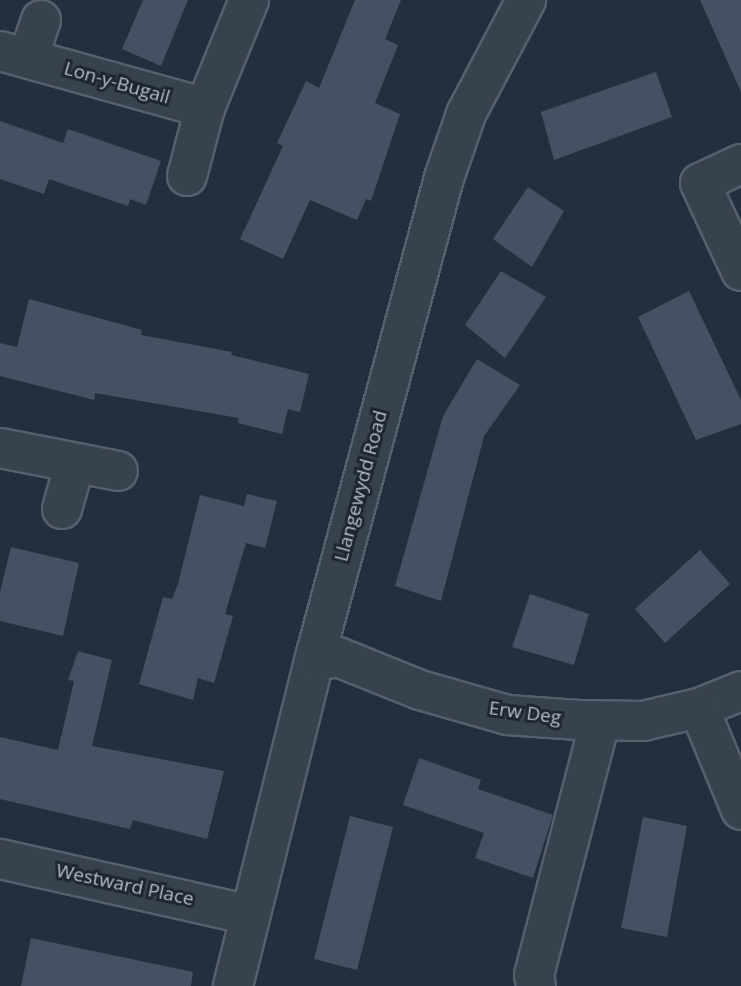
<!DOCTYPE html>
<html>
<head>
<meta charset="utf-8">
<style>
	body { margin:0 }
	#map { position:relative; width:741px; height:986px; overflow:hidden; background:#242f3e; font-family:"Open Sans",sans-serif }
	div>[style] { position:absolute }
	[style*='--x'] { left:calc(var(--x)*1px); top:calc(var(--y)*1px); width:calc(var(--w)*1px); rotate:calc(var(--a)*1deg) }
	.building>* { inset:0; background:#455162 }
	.roads { filter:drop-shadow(2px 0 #565f6c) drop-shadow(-2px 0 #565f6c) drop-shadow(0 2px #565f6c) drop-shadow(0 -2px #565f6c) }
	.minor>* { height:38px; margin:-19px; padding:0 19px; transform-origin:19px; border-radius:19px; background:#38414e }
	span { translate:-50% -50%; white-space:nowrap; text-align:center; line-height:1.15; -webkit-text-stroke:6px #1d2633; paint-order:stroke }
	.street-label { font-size:19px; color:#b4bcc9 }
</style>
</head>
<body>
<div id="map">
	<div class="building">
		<i style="clip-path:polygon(143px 0,188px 0,161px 66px,122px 49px)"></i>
		<i style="clip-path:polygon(355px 0,401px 0,385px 39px,398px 45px,375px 103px,400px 114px,371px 201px,366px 199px,357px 220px,310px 200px,283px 259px,240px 239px,283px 146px,277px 143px,306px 81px,319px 88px)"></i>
		<i style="clip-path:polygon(700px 0,741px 0,741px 92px)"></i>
		<i style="clip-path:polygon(656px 72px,672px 117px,554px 160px,541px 112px)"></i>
		<i style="clip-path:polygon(0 121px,63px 143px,68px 129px,161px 161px,146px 205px,130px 199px,128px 206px,49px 179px,44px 194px,0 179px)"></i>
		<i style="clip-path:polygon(528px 187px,564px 211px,532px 267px,493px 239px)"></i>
		<i style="clip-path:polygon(501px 271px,546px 297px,505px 358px,465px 325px)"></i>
		<i style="clip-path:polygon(689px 291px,741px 400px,741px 424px,696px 440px,638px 317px)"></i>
		<i style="clip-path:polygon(29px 299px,142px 330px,141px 335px,232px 352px,231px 355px,309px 374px,300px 412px,288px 409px,282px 434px,238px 423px,239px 418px,95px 393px,94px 400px,0 376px,0 343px,17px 347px)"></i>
		<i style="clip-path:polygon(477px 359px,520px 385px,484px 436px,441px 601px,395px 586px,443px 416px)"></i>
		<i style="clip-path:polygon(247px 494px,277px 501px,265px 548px,246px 543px,225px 614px,233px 616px,214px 683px,198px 678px,193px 700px,139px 684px,163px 597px,172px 599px,178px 584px,200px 495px,244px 506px)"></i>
		<i style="clip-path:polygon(11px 547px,79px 563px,63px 636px,0 621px,0 592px)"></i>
		<i style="clip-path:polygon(700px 550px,730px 584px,665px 643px,635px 609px)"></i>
		<i style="clip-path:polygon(530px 594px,589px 614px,574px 665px,512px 647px)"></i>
		<i style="clip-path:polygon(78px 651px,112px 660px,92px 746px,224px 771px,207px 839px,133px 820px,130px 829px,0 799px,0 737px,58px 750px,74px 681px,68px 680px)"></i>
		<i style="clip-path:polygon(419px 758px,481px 780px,478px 789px,553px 815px,533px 878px,475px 858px,484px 833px,403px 805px)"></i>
		<i style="clip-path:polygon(350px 816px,393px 827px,357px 970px,314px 959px)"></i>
		<i style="clip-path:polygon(643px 817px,687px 826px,667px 937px,621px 928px)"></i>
		<i style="clip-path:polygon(31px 938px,193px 972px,191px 986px,21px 986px)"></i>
	</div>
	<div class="roads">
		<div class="minor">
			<i style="--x:0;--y:51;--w:213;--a:15.5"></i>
			<i style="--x:28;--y:58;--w:40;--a:-71.1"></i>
			<i style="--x:741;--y:164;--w:45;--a:155.1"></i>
			<i style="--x:700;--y:183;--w:97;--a:65"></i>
			<i style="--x:187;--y:176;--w:70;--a:-75.2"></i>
			<i style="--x:205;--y:108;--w:117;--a:-67.8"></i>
			<i style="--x:0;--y:448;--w:120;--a:11"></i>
			<i style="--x:62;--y:509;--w:48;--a:-74.2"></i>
			<i style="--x:314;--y:661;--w:24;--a:-9"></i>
			<i style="--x:338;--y:657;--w:88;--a:21.9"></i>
			<i style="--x:420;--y:690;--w:91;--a:16"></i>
			<i style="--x:507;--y:715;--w:72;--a:4"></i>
			<i style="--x:579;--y:720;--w:64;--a:0.9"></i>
			<i style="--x:643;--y:721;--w:57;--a:-13.1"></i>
			<i style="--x:699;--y:708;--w:45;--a:-22"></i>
			<i style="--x:699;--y:708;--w:110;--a:67.6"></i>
			<i style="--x:0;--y:859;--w:256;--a:12.6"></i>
			<i style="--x:233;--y:986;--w:335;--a:-76"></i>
			<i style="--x:314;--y:661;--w:500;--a:-74.94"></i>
			<i style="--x:444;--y:178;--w:68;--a:-71"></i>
			<i style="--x:466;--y:114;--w:129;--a:-62.2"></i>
			<i style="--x:536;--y:986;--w:11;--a:-100"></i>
			<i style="--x:534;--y:975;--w:262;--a:-75.4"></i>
		</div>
	</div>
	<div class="street-label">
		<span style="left:117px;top:83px;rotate:16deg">Lon-y-Bugail</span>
		<span style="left:361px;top:486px;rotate:-75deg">Llangewydd Road</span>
		<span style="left:525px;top:713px;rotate:8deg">Erw Deg</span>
		<span style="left:125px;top:885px;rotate:12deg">Westward Place</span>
	</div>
</div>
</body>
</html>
